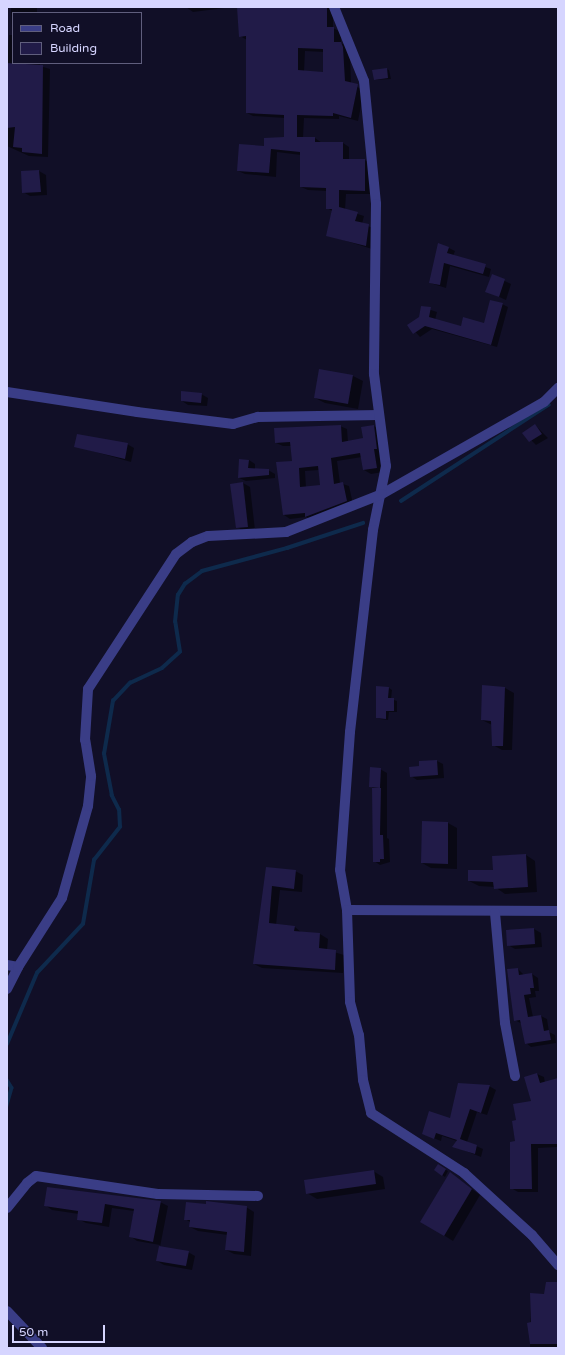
<!DOCTYPE html>
<html>
<head>
<meta charset="utf-8">
<style>
	body { margin:0 }
	#map { position:relative; width:565px; height:1355px; overflow:hidden; background:#110f27; font-family:"Varela Round",sans-serif }
	div>[style] { position:absolute }
	[style*='--x'] { left:calc(var(--x)*1px); top:calc(var(--y)*1px); width:calc(var(--w)*1px); rotate:calc(var(--a)*1deg) }
	.shadow>* { inset:0; background:#0007 }
	.stream>* { height:3.5px; margin:-1.75px; padding:0 1.75px; transform-origin:1.75px; border-radius:1.75px; background:#0e2a4c }
	.building>* { inset:0; background:#211b48 }
	.minor>* { height:10px; margin:-5px; padding:0 5px; transform-origin:5px; border-radius:5px; background:#3a3d86 }
	.tertiary>* { height:10px; margin:-5px; padding:0 5px; transform-origin:5px; border-radius:5px; background:#3a3d86 }
	span { translate:-50% -50%; white-space:nowrap; text-align:center; line-height:1.15; -webkit-text-stroke:3.5px #110f27; paint-order:stroke }
	.frame { position:absolute; inset:0; border:8px solid #d6d5ff; pointer-events:none }
	.legend { position:absolute; left:12px; top:12px; width:130px; height:52px; box-sizing:border-box; background:#110f27; border:1px solid #605e7d; margin:0; padding:5px 7px; list-style:none; font-size:12px; color:#d6d5ff }
	.legend li { display:flex; align-items:center; gap:8px; height:20px }
	.legend b { width:20px; border:1px solid #605e7d }
	.scale { position:absolute; left:12px; top:1325px; width:93px; height:18px; box-sizing:border-box; border:2px solid #d6d5ff; border-top:0; padding-left:5px; font-size:12px; line-height:14px; white-space:nowrap; color:#d6d5ff; -webkit-text-stroke:3px #110f27; paint-order:stroke }
</style>
</head>
<body>
<div id="map">
	<div class="shadow">
		<i style="clip-path:polygon(11px 7px,37px 7px,37px 13px,13px 13px,13px 63px,40px 63px,40px 66px,50px 69px,48px 157px,29px 156px,7px 146px,8px 52px,9px 35px,12px 35px)"></i>
		<i style="clip-path:polygon(186px 7px,232px 7px,193px 12px)"></i>
		<i style="clip-path:polygon(evenodd,238px 7px,333px 7px,333px 28px,341px 32px,341px 43px,348px 47px,350px 52px,351px 83px,364px 91px,358px 121px,339px 116px,339px 119px,304px 118px,303px 138px,315px 138px,322px 143px,343px 143px,349px 147px,349px 160px,365px 160px,372px 164px,372px 194px,346px 194px,345px 210px,364px 216px,362px 224px,376px 229px,372px 249px,327px 235px,332px 211px,327px 208px,327px 191px,308px 190px,301px 187px,301px 155px,277px 152px,276px 177px,245px 174px,238px 171px,265px 147px,285px 138px,285px 118px,253px 116px,247px 113px,247px 40px,240px 36px,238px 7px,305px 51px,324px 52px,324px 73px,304px 72px,305px 51px)"></i>
		<i style="clip-path:polygon(386px 69px,389px 70px,391px 79px,375px 80px)"></i>
		<i style="clip-path:polygon(39px 171px,46px 175px,47px 195px,30px 196px,23px 192px,22px 172px)"></i>
		<i style="clip-path:polygon(449px 248px,455px 251px,453px 256px,491px 269px,489px 277px,450px 266px,446px 288px,430px 283px)"></i>
		<i style="clip-path:polygon(492px 275px,511px 284px,506px 300px,486px 291px)"></i>
		<i style="clip-path:polygon(502px 304px,508px 307px,497px 347px,432px 329px,420px 337px,409px 325px,420px 318px,422px 307px,437px 312px,435px 320px,461px 327px,484px 324px)"></i>
		<i style="clip-path:polygon(353px 376px,363px 381px,358px 409px,325px 403px,315px 398px)"></i>
		<i style="clip-path:polygon(201px 394px,208px 398px,207px 406px,188px 405px,182px 401px)"></i>
		<i style="clip-path:polygon(535px 425px,548px 438px,536px 445px,524px 433px)"></i>
		<i style="clip-path:polygon(evenodd,340px 426px,347px 429px,348px 442px,364px 439px,374px 426px,380px 430px,383px 472px,371px 474px,364px 470px,362px 457px,337px 461px,340px 483px,349px 486px,353px 504px,313px 520px,306px 517px,290px 519px,284px 515px,293px 462px,291px 446px,283px 446px,276px 443px,340px 426px,319px 470px,321px 486px,306px 488px,305px 471px,319px 470px)"></i>
		<i style="clip-path:polygon(127px 444px,134px 448px,131px 462px,75px 446px)"></i>
		<i style="clip-path:polygon(249px 460px,255px 464px,255px 470px,268px 470px,275px 474px,275px 478px,246px 481px,239px 478px)"></i>
		<i style="clip-path:polygon(243px 483px,250px 487px,255px 530px,244px 531px,237px 527px)"></i>
		<i style="clip-path:polygon(483px 686px,505px 688px,514px 693px,512px 750px,502px 750px,493px 745px,492px 725px,482px 720px)"></i>
		<i style="clip-path:polygon(389px 688px,392px 690px,391px 699px,397px 701px,397px 712px,389px 712px,388px 720px,380px 719px,377px 718px)"></i>
		<i style="clip-path:polygon(437px 761px,443px 764px,444px 778px,417px 780px,411px 776px,420px 767px)"></i>
		<i style="clip-path:polygon(380px 769px,387px 773px,387px 838px,389px 839px,390px 862px,380px 865px,374px 861px,373px 788px,370px 786px)"></i>
		<i style="clip-path:polygon(448px 823px,457px 828px,457px 869px,431px 868px,422px 863px)"></i>
		<i style="clip-path:polygon(526px 855px,535px 861px,537px 892px,505px 894px,495px 887px,479px 886px,469px 881px)"></i>
		<i style="clip-path:polygon(267px 868px,295px 871px,303px 875px,302px 892px,280px 890px,276px 925px,295px 927px,302px 933px,320px 934px,328px 939px,327px 950px,344px 955px,343px 973px,262px 968px,254px 964px)"></i>
		<i style="clip-path:polygon(534px 929px,541px 933px,542px 947px,515px 949px,508px 945px)"></i>
		<i style="clip-path:polygon(518px 969px,524px 975px,532px 974px,538px 978px,539px 991px,535px 991px,536px 997px,529px 998px,533px 1017px,541px 1016px,547px 1019px,549px 1032px,555px 1035px,556px 1043px,531px 1047px,526px 1043px,522px 1024px,515px 1020px)"></i>
		<i style="clip-path:polygon(537px 1074px,544px 1077px,545px 1083px,558px 1079px,558px 1153px,557px 1147px,538px 1148px,538px 1192px,518px 1192px,511px 1188px,517px 1121px,532px 1102px)"></i>
		<i style="clip-path:polygon(489px 1086px,496px 1090px,487px 1115px,477px 1112px,467px 1142px,483px 1149px,481px 1157px,453px 1146px,457px 1141px,442px 1136px,441px 1141px,423px 1134px,450px 1119px)"></i>
		<i style="clip-path:polygon(439px 1166px,448px 1171px,445px 1177px,442px 1175px)"></i>
		<i style="clip-path:polygon(373px 1171px,383px 1177px,385px 1189px,317px 1199px,307px 1193px)"></i>
		<i style="clip-path:polygon(450px 1173px,480px 1195px,453px 1241px,421px 1221px)"></i>
		<i style="clip-path:polygon(160px 1202px,168px 1206px,160px 1247px,188px 1252px,195px 1256px,192px 1270px,164px 1265px,157px 1261px,160px 1245px,137px 1241px,130px 1236px,134px 1211px,112px 1208px,109px 1227px,86px 1223px,78px 1219px,79px 1214px,52px 1210px,45px 1205px)"></i>
		<i style="clip-path:polygon(246px 1207px,254px 1212px,251px 1256px,234px 1254px,226px 1250px,228px 1235px,198px 1231px,190px 1227px,190px 1222px,185px 1219px)"></i>
		<i style="clip-path:polygon(558px 1283px,558px 1348px,530px 1348px,531px 1294px,544px 1295px)"></i>
	</div>
	<div class="stream">
		<i style="--x:401;--y:501;--w:176;--a:-33.1"></i>
		<i style="--x:7;--y:1044;--w:77;--a:-67.1"></i>
		<i style="--x:37;--y:973;--w:67;--a:-46.8"></i>
		<i style="--x:83;--y:924;--w:65;--a:-80.2"></i>
		<i style="--x:94;--y:860;--w:42;--a:-51.8"></i>
		<i style="--x:120;--y:827;--w:17;--a:-93"></i>
		<i style="--x:119;--y:810;--w:16;--a:-117"></i>
		<i style="--x:112;--y:796;--w:43;--a:-100.8"></i>
		<i style="--x:104;--y:754;--w:54;--a:-80.4"></i>
		<i style="--x:113;--y:701;--w:25;--a:-47"></i>
		<i style="--x:130;--y:683;--w:35;--a:-25"></i>
		<i style="--x:162;--y:668;--w:24;--a:-42"></i>
		<i style="--x:180;--y:652;--w:30;--a:-99"></i>
		<i style="--x:175;--y:622;--w:27;--a:-84"></i>
		<i style="--x:178;--y:595;--w:13;--a:-58"></i>
		<i style="--x:185;--y:584;--w:21;--a:-37"></i>
		<i style="--x:202;--y:571;--w:88;--a:-15.1"></i>
		<i style="--x:287;--y:548;--w:80;--a:-18.2"></i>
		<i style="--x:7;--y:1080;--w:9;--a:58"></i>
		<i style="--x:12;--y:1088;--w:19;--a:106"></i>
	</div>
	<div class="building">
		<i style="clip-path:polygon(evenodd,237px 7px,327px 7px,327px 27px,334px 27px,334px 42px,341px 42px,343px 47px,345px 81px,358px 84px,351px 118px,333px 113px,333px 116px,297px 115px,297px 137px,315px 137px,315px 142px,343px 142px,343px 159px,365px 159px,365px 191px,339px 190px,339px 207px,358px 212px,355px 221px,369px 224px,366px 246px,326px 236px,332px 209px,326px 209px,326px 188px,300px 187px,300px 152px,271px 149px,269px 173px,237px 171px,239px 144px,264px 146px,264px 138px,284px 137px,284px 115px,246px 113px,246px 36px,239px 37px,237px 7px,298px 48px,323px 49px,323px 72px,298px 70px,298px 48px)"></i>
		<i style="clip-path:polygon(7px 63px,43px 65px,42px 154px,22px 152px,22px 148px,13px 147px,15px 127px,7px 128px)"></i>
		<i style="clip-path:polygon(387px 68px,388px 78px,374px 80px,372px 70px)"></i>
		<i style="clip-path:polygon(39px 170px,41px 192px,22px 193px,21px 171px)"></i>
		<i style="clip-path:polygon(438px 243px,449px 247px,447px 253px,486px 264px,483px 274px,444px 263px,440px 285px,429px 283px)"></i>
		<i style="clip-path:polygon(492px 274px,505px 279px,499px 297px,485px 292px)"></i>
		<i style="clip-path:polygon(490px 300px,503px 303px,491px 345px,425px 326px,413px 334px,407px 325px,419px 317px,421px 306px,431px 307px,429px 317px,461px 326px,463px 317px,484px 323px)"></i>
		<i style="clip-path:polygon(319px 369px,353px 375px,348px 404px,314px 398px)"></i>
		<i style="clip-path:polygon(181px 391px,202px 393px,201px 403px,181px 401px)"></i>
		<i style="clip-path:polygon(535px 424px,542px 434px,529px 442px,522px 433px)"></i>
		<i style="clip-path:polygon(evenodd,341px 425px,342px 442px,363px 438px,361px 427px,374px 425px,377px 449px,374px 449px,377px 468px,363px 470px,360px 453px,331px 458px,334px 484px,343px 482px,347px 501px,305px 517px,305px 513px,283px 515px,276px 462px,292px 461px,290px 442px,275px 443px,274px 428px,341px 425px,318px 466px,320px 485px,300px 487px,299px 468px,318px 466px)"></i>
		<i style="clip-path:polygon(77px 434px,128px 443px,125px 459px,74px 447px)"></i>
		<i style="clip-path:polygon(239px 459px,249px 460px,248px 468px,269px 469px,269px 475px,238px 478px)"></i>
		<i style="clip-path:polygon(243px 482px,248px 527px,236px 528px,230px 484px)"></i>
		<i style="clip-path:polygon(482px 685px,505px 687px,503px 746px,492px 746px,491px 721px,481px 720px)"></i>
		<i style="clip-path:polygon(376px 686px,389px 687px,388px 698px,394px 698px,394px 711px,386px 711px,386px 719px,376px 718px)"></i>
		<i style="clip-path:polygon(437px 760px,438px 775px,410px 777px,409px 767px,419px 766px,419px 761px)"></i>
		<i style="clip-path:polygon(370px 767px,381px 768px,380px 788px,369px 787px)"></i>
		<i style="clip-path:polygon(372px 788px,381px 788px,380px 835px,383px 835px,384px 859px,380px 859px,380px 862px,373px 862px)"></i>
		<i style="clip-path:polygon(422px 821px,448px 822px,448px 864px,421px 863px)"></i>
		<i style="clip-path:polygon(526px 854px,528px 887px,494px 889px,493px 882px,468px 881px,468px 870px,493px 870px,492px 856px)"></i>
		<i style="clip-path:polygon(266px 867px,296px 870px,294px 889px,272px 886px,269px 923px,295px 926px,294px 931px,320px 933px,319px 948px,336px 950px,335px 970px,253px 964px)"></i>
		<i style="clip-path:polygon(534px 928px,535px 944px,507px 946px,506px 930px)"></i>
		<i style="clip-path:polygon(518px 968px,519px 975px,532px 973px,534px 988px,530px 988px,531px 994px,524px 995px,528px 1017px,541px 1015px,544px 1031px,549px 1030px,551px 1040px,525px 1044px,520px 1020px,514px 1021px,507px 969px)"></i>
		<i style="clip-path:polygon(537px 1073px,540px 1083px,558px 1078px,558px 1144px,531px 1144px,532px 1189px,510px 1189px,510px 1142px,515px 1141px,512px 1121px,516px 1120px,513px 1104px,531px 1101px,524px 1077px)"></i>
		<i style="clip-path:polygon(458px 1083px,490px 1085px,481px 1113px,470px 1109px,460px 1139px,477px 1145px,475px 1154px,452px 1147px,457px 1140px,436px 1133px,434px 1139px,422px 1134px,429px 1111px,450px 1118px)"></i>
		<i style="clip-path:polygon(438px 1164px,446px 1169px,442px 1176px,434px 1170px)"></i>
		<i style="clip-path:polygon(374px 1170px,376px 1184px,306px 1194px,304px 1180px)"></i>
		<i style="clip-path:polygon(450px 1172px,472px 1189px,444px 1236px,420px 1222px)"></i>
		<i style="clip-path:polygon(47px 1187px,161px 1201px,153px 1242px,129px 1237px,134px 1209px,105px 1204px,102px 1223px,77px 1220px,78px 1211px,44px 1206px)"></i>
		<i style="clip-path:polygon(206px 1201px,247px 1206px,244px 1252px,225px 1250px,227px 1232px,189px 1227px,190px 1220px,184px 1220px,186px 1202px,206px 1204px)"></i>
		<i style="clip-path:polygon(159px 1246px,189px 1251px,186px 1266px,156px 1261px)"></i>
		<i style="clip-path:polygon(546px 1282px,558px 1282px,558px 1344px,530px 1344px,527px 1323px,531px 1322px,530px 1293px,544px 1294px)"></i>
	</div>
	<div class="minor">
		<i style="--x:7;--y:392;--w:132;--a:8.7"></i>
		<i style="--x:137;--y:412;--w:97;--a:7.1"></i>
		<i style="--x:233;--y:424;--w:26;--a:-16"></i>
		<i style="--x:258;--y:417;--w:121;--a:-0.9"></i>
		<i style="--x:382;--y:494;--w:186;--a:-29.6"></i>
		<i style="--x:544;--y:402;--w:20;--a:-45"></i>
		<i style="--x:347;--y:910;--w:211;--a:0.3"></i>
		<i style="--x:495;--y:913;--w:110;--a:84.8"></i>
		<i style="--x:505;--y:1023;--w:54;--a:79.3"></i>
		<i style="--x:7;--y:965;--w:11;--a:10"></i>
		<i style="--x:7;--y:1208;--w:32;--a:-51"></i>
		<i style="--x:27;--y:1183;--w:11;--a:-38"></i>
		<i style="--x:36;--y:1176;--w:123;--a:8.4"></i>
		<i style="--x:158;--y:1194;--w:100;--a:1.1"></i>
		<i style="--x:7;--y:1311;--w:51;--a:46.6"></i>
	</div>
	<div class="tertiary">
		<i style="--x:334;--y:7;--w:80;--a:67.9"></i>
		<i style="--x:364;--y:81;--w:124;--a:84.4"></i>
		<i style="--x:376;--y:204;--w:170;--a:90.7"></i>
		<i style="--x:374;--y:374;--w:93;--a:82.6"></i>
		<i style="--x:386;--y:466;--w:65;--a:101.5"></i>
		<i style="--x:373;--y:530;--w:203;--a:96.5"></i>
		<i style="--x:350;--y:732;--w:138;--a:94.1"></i>
		<i style="--x:340;--y:870;--w:41;--a:80.1"></i>
		<i style="--x:347;--y:910;--w:92;--a:88.1"></i>
		<i style="--x:350;--y:1002;--w:34;--a:75"></i>
		<i style="--x:359;--y:1035;--w:45;--a:84.9"></i>
		<i style="--x:363;--y:1080;--w:34;--a:76"></i>
		<i style="--x:371;--y:1113;--w:111;--a:32.8"></i>
		<i style="--x:464;--y:1173;--w:92;--a:42.4"></i>
		<i style="--x:532;--y:1235;--w:40;--a:49"></i>
		<i style="--x:7;--y:989;--w:25;--a:-63"></i>
		<i style="--x:18;--y:967;--w:82;--a:-57.5"></i>
		<i style="--x:62;--y:898;--w:96;--a:-74.2"></i>
		<i style="--x:88;--y:806;--w:30;--a:-84"></i>
		<i style="--x:91;--y:776;--w:36;--a:-99"></i>
		<i style="--x:85;--y:740;--w:51;--a:-86.6"></i>
		<i style="--x:88;--y:689;--w:161;--a:-56.9"></i>
		<i style="--x:176;--y:554;--w:20;--a:-37"></i>
		<i style="--x:192;--y:542;--w:17;--a:-21"></i>
		<i style="--x:208;--y:536;--w:78;--a:-2.9"></i>
		<i style="--x:286;--y:532;--w:103;--a:-21.6"></i>
	</div>
	<div class="frame"></div>
	<ul class="legend">
	<li><b style="height:5px;background:#3a3d86"></b>Road</li>
	<li><b style="height:11px;background:#211b48"></b>Building</li>
	</ul>
	<div class="scale">50 m</div>
</div>
</body>
</html>
